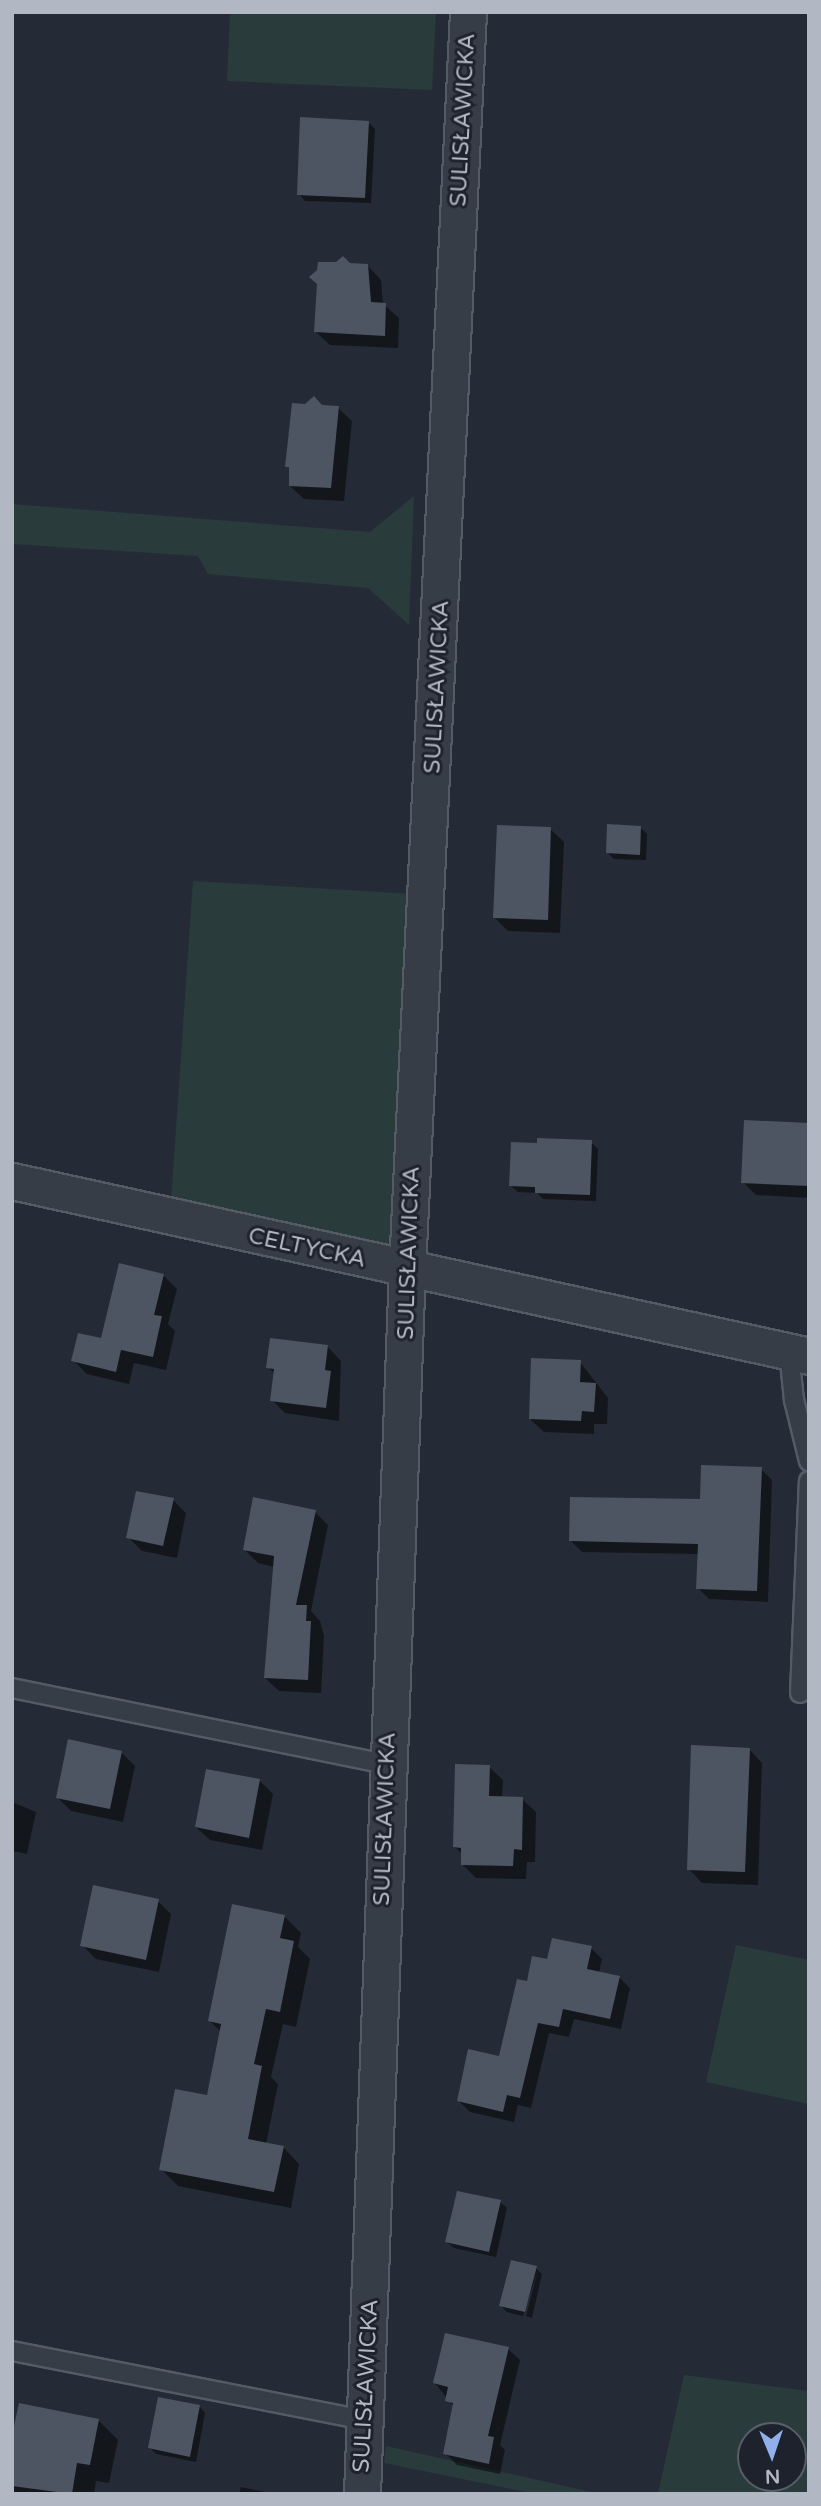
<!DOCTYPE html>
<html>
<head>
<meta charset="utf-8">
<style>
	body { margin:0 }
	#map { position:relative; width:821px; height:2506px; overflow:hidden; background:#242b36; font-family:"Varela Round",sans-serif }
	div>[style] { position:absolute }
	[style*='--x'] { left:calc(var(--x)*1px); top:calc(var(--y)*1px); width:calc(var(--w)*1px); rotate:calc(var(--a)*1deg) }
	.green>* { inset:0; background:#2a3b3c }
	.shadow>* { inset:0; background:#0007 }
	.building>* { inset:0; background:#4d5562 }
	.roads { filter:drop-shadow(2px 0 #555b65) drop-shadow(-2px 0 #555b65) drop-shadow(0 2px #555b65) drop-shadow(0 -2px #555b65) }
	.lane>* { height:18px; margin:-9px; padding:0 9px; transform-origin:9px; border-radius:9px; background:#373d47 }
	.street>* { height:35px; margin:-17.5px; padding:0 17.5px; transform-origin:17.5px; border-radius:17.5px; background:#373d47 }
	span { translate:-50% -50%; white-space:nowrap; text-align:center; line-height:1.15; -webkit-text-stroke:6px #1d222c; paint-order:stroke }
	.street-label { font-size:23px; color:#b2b8c3 }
	.frame { position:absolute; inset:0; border:14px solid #b2b8c3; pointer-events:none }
	.north { position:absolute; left:737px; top:2422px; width:70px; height:70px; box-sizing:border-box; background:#1d222c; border:2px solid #595e68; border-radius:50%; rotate:178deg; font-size:19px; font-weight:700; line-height:28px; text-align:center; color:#b2b8c3 }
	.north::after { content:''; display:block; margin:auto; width:24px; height:32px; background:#91afea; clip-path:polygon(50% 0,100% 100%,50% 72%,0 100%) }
</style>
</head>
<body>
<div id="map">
	<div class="green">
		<i style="clip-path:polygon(230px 12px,436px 12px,432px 90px,227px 81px)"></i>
		<i style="clip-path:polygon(414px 496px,409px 625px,368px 588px,208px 574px,198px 556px,12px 544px,12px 504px,370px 532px)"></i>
		<i style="clip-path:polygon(193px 881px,413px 894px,394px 1224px,388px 1244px,171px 1202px)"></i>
		<i style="clip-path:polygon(736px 1945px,809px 1960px,809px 2104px,706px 2082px)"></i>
		<i style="clip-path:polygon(evenodd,684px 2375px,809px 2391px,809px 2494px,658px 2494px,684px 2375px,793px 2436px,793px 2478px,751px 2478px,751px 2436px,793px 2436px)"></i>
		<i style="clip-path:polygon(386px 2446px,600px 2494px,536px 2494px,384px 2463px)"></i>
	</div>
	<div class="shadow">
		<i style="clip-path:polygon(368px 122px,375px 129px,371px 203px,305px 201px,299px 194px)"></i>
		<i style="clip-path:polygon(337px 264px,368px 266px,381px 280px,383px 304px,399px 318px,398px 348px,330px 345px,316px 332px)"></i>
		<i style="clip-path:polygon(321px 406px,338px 408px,352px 421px,344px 501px,304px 499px,290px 486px,288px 435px,293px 436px)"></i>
		<i style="clip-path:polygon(640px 827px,647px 834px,646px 860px,614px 859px,608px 853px)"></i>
		<i style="clip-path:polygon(550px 829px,564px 842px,560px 933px,508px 931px,495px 918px)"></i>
		<i style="clip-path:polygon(809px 1125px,809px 1198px,756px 1195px,743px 1182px)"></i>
		<i style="clip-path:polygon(591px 1142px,598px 1149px,596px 1201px,543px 1199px,537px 1193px,518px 1192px,511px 1186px)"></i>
		<i style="clip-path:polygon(163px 1275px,177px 1289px,168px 1324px,175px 1331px,166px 1370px,134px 1363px,129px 1384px,87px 1374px,73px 1360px,102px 1341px)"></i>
		<i style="clip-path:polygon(328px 1347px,341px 1361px,339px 1421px,285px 1413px,272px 1400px,275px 1374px,268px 1367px)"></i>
		<i style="clip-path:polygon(580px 1362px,608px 1398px,607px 1424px,594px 1424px,594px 1434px,544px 1432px,530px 1419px)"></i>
		<i style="clip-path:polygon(761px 1469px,772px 1480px,768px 1602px,709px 1599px,698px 1588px,699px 1554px,582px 1552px,571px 1541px,702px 1501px)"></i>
		<i style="clip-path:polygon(173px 1500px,186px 1513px,177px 1558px,142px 1551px,128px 1537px)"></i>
		<i style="clip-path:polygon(315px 1512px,328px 1525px,311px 1611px,320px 1621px,324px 1636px,321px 1693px,279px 1691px,265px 1678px,275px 1567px,258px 1563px,245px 1550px)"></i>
		<i style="clip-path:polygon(749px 1749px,762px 1763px,758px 1885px,702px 1883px,689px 1869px)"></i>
		<i style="clip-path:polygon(121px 1752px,135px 1766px,123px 1822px,71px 1811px,57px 1797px)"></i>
		<i style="clip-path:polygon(489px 1767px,503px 1780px,502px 1798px,522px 1799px,536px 1812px,535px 1862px,527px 1862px,526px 1879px,476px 1878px,463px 1865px,463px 1855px,455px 1847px)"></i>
		<i style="clip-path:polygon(260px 1781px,273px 1794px,262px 1850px,210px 1840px,196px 1827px)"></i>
		<i style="clip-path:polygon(12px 1802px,36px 1812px,27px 1854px,12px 1851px)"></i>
		<i style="clip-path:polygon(158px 1901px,171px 1914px,159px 1972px,96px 1959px,82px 1945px)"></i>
		<i style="clip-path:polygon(284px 1916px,301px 1933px,298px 1947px,310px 1959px,296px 2027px,283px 2024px,271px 2077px,278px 2084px,266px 2144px,283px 2147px,299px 2164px,291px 2208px,178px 2186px,161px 2169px,209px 2097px,221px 2032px,210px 2021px)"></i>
		<i style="clip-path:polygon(591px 1948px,602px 1959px,599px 1973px,619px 1977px,630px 1988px,621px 2029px,574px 2019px,569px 2037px,549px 2033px,531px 2108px,518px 2105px,514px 2122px,470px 2112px,459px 2101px,501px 2058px,528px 1983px,548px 1961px)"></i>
		<i style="clip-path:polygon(500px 2202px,507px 2208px,496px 2257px,454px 2248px,447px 2242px)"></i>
		<i style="clip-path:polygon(536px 2268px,542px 2274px,532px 2318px,526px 2316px,538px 2270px,523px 2316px,507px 2312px,501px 2306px)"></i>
		<i style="clip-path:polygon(508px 2349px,520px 2360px,500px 2445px,505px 2450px,500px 2474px,457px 2465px,445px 2453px,454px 2407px,435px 2383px)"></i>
		<i style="clip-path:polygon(199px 2406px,205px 2413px,196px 2462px,156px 2454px,150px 2448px)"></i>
		<i style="clip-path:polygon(98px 2420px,118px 2440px,109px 2483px,96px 2481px,94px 2494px,12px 2493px,12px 2444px)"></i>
		<i style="clip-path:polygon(241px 2487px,274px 2494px,239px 2494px)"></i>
	</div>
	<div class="building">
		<i style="clip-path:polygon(300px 117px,369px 121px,365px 198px,297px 195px)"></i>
		<i style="clip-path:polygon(343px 256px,350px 263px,368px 264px,371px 302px,386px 303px,385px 336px,314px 332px,317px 284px,309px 277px,317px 270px,318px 262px,336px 262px)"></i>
		<i style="clip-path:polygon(314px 396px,322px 405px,339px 406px,331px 488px,289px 486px,289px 467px,285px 467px,292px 403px,305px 404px)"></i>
		<i style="clip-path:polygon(607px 824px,641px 826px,640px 855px,606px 853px)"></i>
		<i style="clip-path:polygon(497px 825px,551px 827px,548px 920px,493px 918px)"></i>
		<i style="clip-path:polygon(744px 1120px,809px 1123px,809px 1186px,741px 1183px)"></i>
		<i style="clip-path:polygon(537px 1138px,592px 1140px,590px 1195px,535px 1193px,535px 1187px,509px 1186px,511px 1142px,537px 1143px)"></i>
		<i style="clip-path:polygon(119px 1263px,164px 1274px,154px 1315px,162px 1316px,153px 1357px,121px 1350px,116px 1372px,71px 1361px,78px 1333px,101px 1338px)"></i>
		<i style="clip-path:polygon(270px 1338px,328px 1345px,325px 1370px,331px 1371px,326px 1408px,270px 1401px,274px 1369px,266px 1368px)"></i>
		<i style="clip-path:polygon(531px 1358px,581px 1360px,580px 1382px,596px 1383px,594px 1412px,582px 1411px,581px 1421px,529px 1419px)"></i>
		<i style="clip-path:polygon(701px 1465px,762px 1467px,757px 1591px,696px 1589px,698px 1544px,569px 1541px,570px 1497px,700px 1499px)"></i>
		<i style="clip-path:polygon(136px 1491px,174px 1498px,163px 1546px,126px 1538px)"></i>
		<i style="clip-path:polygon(253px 1497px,316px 1510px,296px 1605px,307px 1605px,306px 1621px,311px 1621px,308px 1680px,264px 1678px,274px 1556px,243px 1550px)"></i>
		<i style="clip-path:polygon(68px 1739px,122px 1751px,110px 1809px,56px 1798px)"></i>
		<i style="clip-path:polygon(691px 1745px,750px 1748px,745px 1872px,687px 1870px)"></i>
		<i style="clip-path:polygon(455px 1764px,490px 1765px,489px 1796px,523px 1797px,522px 1850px,514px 1849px,513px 1866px,461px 1865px,461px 1848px,453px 1847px)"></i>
		<i style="clip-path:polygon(206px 1769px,260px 1779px,249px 1838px,195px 1827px)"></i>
		<i style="clip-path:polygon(93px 1885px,159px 1899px,146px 1960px,80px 1946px)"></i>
		<i style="clip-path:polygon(232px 1904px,285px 1915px,280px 1938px,294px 1941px,280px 2012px,266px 2009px,254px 2064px,262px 2066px,248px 2139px,284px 2146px,274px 2192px,159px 2170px,175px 2089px,207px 2095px,221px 2024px,208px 2021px)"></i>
		<i style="clip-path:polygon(552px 1938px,592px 1946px,587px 1969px,620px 1976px,610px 2019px,563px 2009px,559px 2027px,538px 2023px,520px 2098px,507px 2095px,503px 2112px,457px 2101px,468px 2049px,499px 2056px,517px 1979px,527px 1981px,532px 1956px,547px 1959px)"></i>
		<i style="clip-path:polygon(457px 2191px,501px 2200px,489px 2252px,445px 2242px)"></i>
		<i style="clip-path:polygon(511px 2260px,537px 2266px,525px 2312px,499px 2306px)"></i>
		<i style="clip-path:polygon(445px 2333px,509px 2347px,488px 2436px,494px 2437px,489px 2464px,443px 2454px,453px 2403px,445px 2401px,448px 2387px,433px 2383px)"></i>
		<i style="clip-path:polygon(158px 2397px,200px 2405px,190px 2457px,148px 2448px)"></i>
		<i style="clip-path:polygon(19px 2403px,99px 2419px,90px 2465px,77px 2463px,72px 2494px,12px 2486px,12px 2435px)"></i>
	</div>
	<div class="roads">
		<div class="lane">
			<i style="--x:789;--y:1352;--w:48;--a:84.1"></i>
			<i style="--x:794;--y:1400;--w:63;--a:76.2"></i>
			<i style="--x:12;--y:1688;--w:382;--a:11.5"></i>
			<i style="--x:800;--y:1693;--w:212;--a:-87.6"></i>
			<i style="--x:12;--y:2351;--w:360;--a:11.1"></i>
		</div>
		<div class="street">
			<i style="--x:12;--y:1181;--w:816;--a:12.38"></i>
			<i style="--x:362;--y:2494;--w:1227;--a:-87.9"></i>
			<i style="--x:407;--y:1268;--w:1257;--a:-87.22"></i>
		</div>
	</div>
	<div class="street-label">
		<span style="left:463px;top:120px;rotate:-87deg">SULISŁAWICKA</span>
		<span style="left:437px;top:687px;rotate:-87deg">SULISŁAWICKA</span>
		<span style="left:307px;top:1248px;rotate:12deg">CELTYCKA</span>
		<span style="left:409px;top:1253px;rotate:-88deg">SULISŁAWICKA</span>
		<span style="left:385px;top:1819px;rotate:-88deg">SULISŁAWICKA</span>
		<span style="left:366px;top:2386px;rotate:-87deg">SULISŁAWICKA</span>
	</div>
	<div class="frame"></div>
	<div class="north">N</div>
</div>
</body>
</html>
